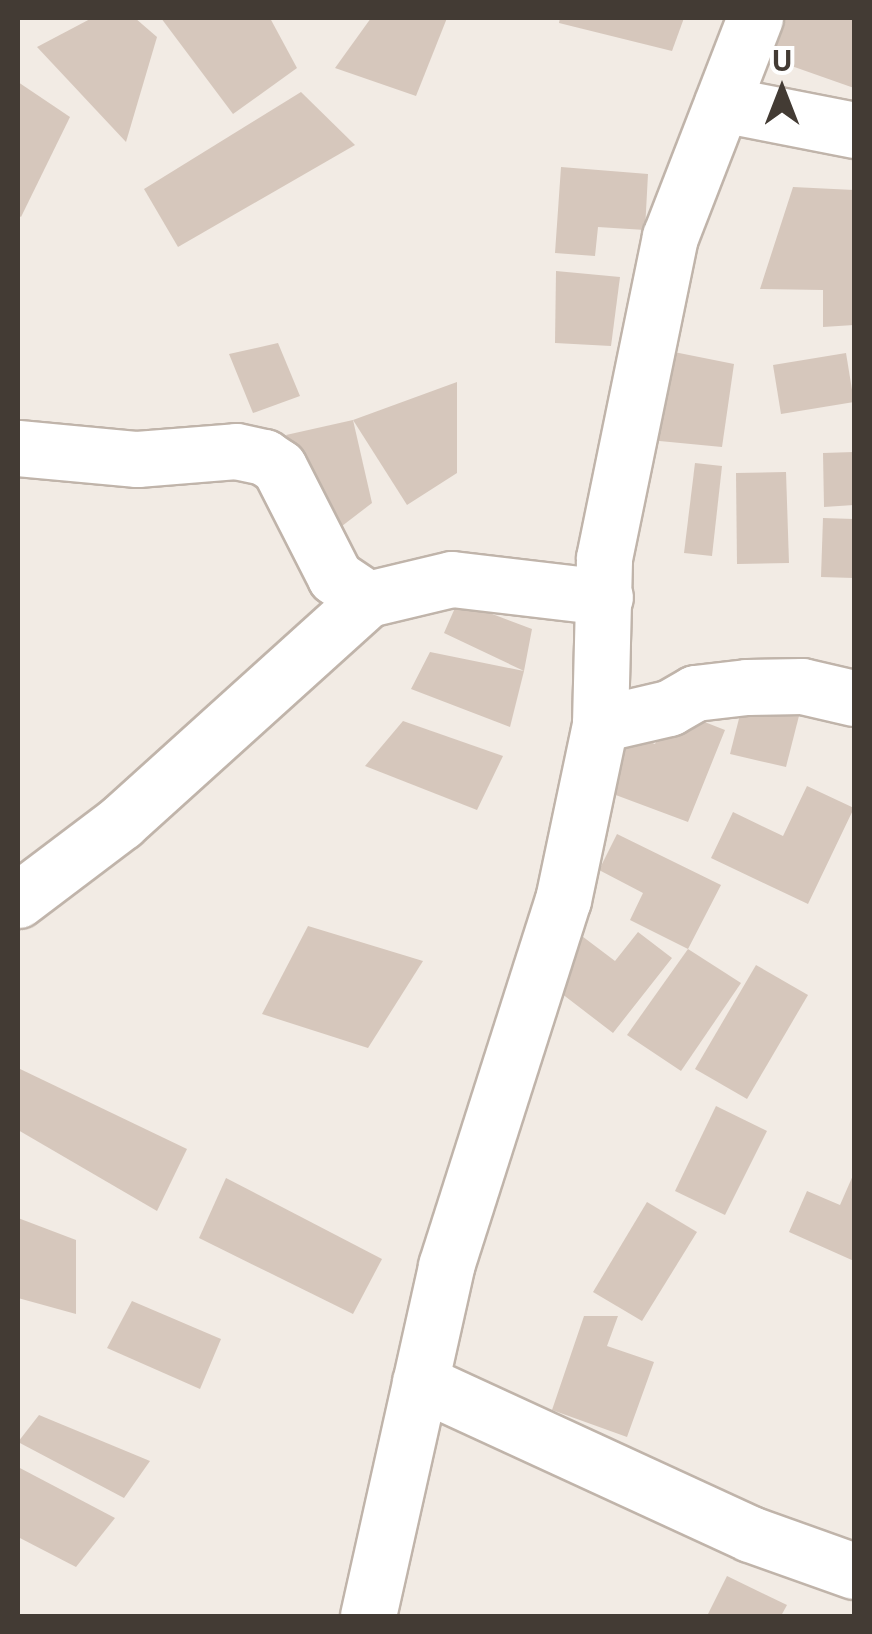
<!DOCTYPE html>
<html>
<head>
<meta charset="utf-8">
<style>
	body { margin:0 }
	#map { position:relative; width:872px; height:1634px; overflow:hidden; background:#f2ebe4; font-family:"Open Sans",sans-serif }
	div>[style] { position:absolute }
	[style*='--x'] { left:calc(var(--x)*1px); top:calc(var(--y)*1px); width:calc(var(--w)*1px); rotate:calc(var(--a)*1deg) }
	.building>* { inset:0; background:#d6c7bc }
	.roads { filter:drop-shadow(2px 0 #c0b4aa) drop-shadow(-2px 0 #c0b4aa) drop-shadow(0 2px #c0b4aa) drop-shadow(0 -2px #c0b4aa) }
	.minor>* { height:55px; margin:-27.5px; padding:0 27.5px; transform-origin:27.5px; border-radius:27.5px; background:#fff }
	span { translate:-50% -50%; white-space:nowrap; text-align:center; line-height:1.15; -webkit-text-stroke:10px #fff; paint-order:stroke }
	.frame { position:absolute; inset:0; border:20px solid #433b34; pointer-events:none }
	.north { position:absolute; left:732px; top:40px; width:100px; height:100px; -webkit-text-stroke:8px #fff; paint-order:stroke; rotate:0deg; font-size:28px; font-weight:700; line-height:40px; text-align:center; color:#433b34 }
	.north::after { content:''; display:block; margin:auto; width:35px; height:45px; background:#433b34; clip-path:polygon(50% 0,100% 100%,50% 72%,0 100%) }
</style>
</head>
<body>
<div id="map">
	<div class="building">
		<i style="clip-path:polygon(92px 18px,135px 18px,157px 37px,126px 142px,37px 47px)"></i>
		<i style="clip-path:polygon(161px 18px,270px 18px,297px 68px,233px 114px)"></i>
		<i style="clip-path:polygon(371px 18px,447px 18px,416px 96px,335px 68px)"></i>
		<i style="clip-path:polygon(560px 18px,684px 18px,672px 51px,559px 23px)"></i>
		<i style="clip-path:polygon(780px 18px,854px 18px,854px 88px,766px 57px)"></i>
		<i style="clip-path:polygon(18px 82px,70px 117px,21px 217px,18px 215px)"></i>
		<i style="clip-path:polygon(301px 92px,355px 145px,178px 247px,144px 189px)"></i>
		<i style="clip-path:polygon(561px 167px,648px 174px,645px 230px,598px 227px,595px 256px,555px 253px)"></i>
		<i style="clip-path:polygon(793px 187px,854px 190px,854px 325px,823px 327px,823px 290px,760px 289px)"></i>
		<i style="clip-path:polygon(556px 271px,620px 277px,611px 346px,555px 343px)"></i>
		<i style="clip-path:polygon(278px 343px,300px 396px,253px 413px,229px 354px)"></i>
		<i style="clip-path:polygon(669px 351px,734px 364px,722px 447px,649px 440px)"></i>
		<i style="clip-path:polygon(846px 353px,854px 402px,781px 414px,773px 365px)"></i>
		<i style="clip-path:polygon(457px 382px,457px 473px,407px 505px,353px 420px)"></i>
		<i style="clip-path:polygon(353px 420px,372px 503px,342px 526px,286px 435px)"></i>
		<i style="clip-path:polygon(854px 452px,854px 505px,824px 507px,823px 453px)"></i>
		<i style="clip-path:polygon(695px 463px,722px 466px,712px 556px,684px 553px)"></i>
		<i style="clip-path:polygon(786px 472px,789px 563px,737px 564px,736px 473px)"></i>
		<i style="clip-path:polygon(823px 518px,854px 519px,854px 578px,821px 577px)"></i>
		<i style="clip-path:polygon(458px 601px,532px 629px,524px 671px,510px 727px,411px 689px,430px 652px,524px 671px,444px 633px)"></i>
		<i style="clip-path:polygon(747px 687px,803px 700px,786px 767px,730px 754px)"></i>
		<i style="clip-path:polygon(669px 708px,725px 730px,688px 822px,597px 788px,620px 730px,655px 744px)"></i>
		<i style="clip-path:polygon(403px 721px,503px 756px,477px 810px,365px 766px)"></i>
		<i style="clip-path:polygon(807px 786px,854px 808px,808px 904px,711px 858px,733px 812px,783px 836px)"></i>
		<i style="clip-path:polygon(617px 834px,721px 885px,688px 949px,630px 920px,643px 893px,599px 870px)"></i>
		<i style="clip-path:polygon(566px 924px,615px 961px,638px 932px,672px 958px,613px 1033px,557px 990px)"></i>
		<i style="clip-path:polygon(308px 926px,423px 961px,368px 1048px,262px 1014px)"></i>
		<i style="clip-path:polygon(688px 949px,741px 983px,681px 1071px,627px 1035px)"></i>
		<i style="clip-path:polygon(756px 965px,808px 995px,747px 1099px,695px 1069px)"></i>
		<i style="clip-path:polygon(18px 1068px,187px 1149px,157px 1211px,18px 1130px)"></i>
		<i style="clip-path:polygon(716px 1106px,767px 1131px,725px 1215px,675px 1191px)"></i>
		<i style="clip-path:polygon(854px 1173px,854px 1261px,789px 1232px,807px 1191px,840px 1205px)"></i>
		<i style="clip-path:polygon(226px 1178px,382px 1259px,353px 1314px,199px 1238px)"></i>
		<i style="clip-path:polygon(647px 1202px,697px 1232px,642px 1321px,593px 1292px)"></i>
		<i style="clip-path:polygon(18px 1218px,76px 1240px,76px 1314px,18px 1298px)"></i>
		<i style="clip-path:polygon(132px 1301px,221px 1339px,200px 1389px,107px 1348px)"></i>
		<i style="clip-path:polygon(584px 1316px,618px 1316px,607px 1346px,654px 1362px,627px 1437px,552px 1410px)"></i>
		<i style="clip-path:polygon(39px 1415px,150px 1461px,124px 1498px,18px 1442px)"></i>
		<i style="clip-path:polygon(18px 1467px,115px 1518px,76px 1567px,18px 1537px)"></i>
		<i style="clip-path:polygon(727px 1576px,787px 1605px,781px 1616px,707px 1616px)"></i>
	</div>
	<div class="roads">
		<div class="minor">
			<i style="--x:722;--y:104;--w:135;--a:11.1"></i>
			<i style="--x:18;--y:448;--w:120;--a:5.3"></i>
			<i style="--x:137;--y:459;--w:99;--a:-4.6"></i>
			<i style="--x:236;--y:451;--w:29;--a:12"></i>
			<i style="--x:264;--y:457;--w:18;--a:34"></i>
			<i style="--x:279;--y:467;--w:123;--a:63"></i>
			<i style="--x:335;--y:577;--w:40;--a:34"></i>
			<i style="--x:600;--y:724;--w:71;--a:-13.1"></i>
			<i style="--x:669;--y:708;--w:30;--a:-30"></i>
			<i style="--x:695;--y:693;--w:52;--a:-6.6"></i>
			<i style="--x:747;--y:687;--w:55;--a:-1"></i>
			<i style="--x:802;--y:686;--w:53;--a:13"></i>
			<i style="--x:18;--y:900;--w:129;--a:-37.1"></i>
			<i style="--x:121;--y:822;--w:333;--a:-42.1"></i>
			<i style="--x:368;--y:599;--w:86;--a:-13.4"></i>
			<i style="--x:452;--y:579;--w:154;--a:6.7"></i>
			<i style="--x:420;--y:1382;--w:363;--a:24.7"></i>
			<i style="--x:750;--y:1534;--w:110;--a:19.6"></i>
			<i style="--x:368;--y:1616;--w:359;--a:-77.4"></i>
			<i style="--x:446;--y:1266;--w:384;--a:-72.3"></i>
			<i style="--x:563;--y:900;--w:180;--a:-78.1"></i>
			<i style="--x:600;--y:724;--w:166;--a:-88.6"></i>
			<i style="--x:604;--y:558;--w:328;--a:-78.4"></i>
			<i style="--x:670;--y:237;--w:235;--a:-68.8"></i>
		</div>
	</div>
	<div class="frame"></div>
	<div class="north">U</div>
</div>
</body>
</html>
